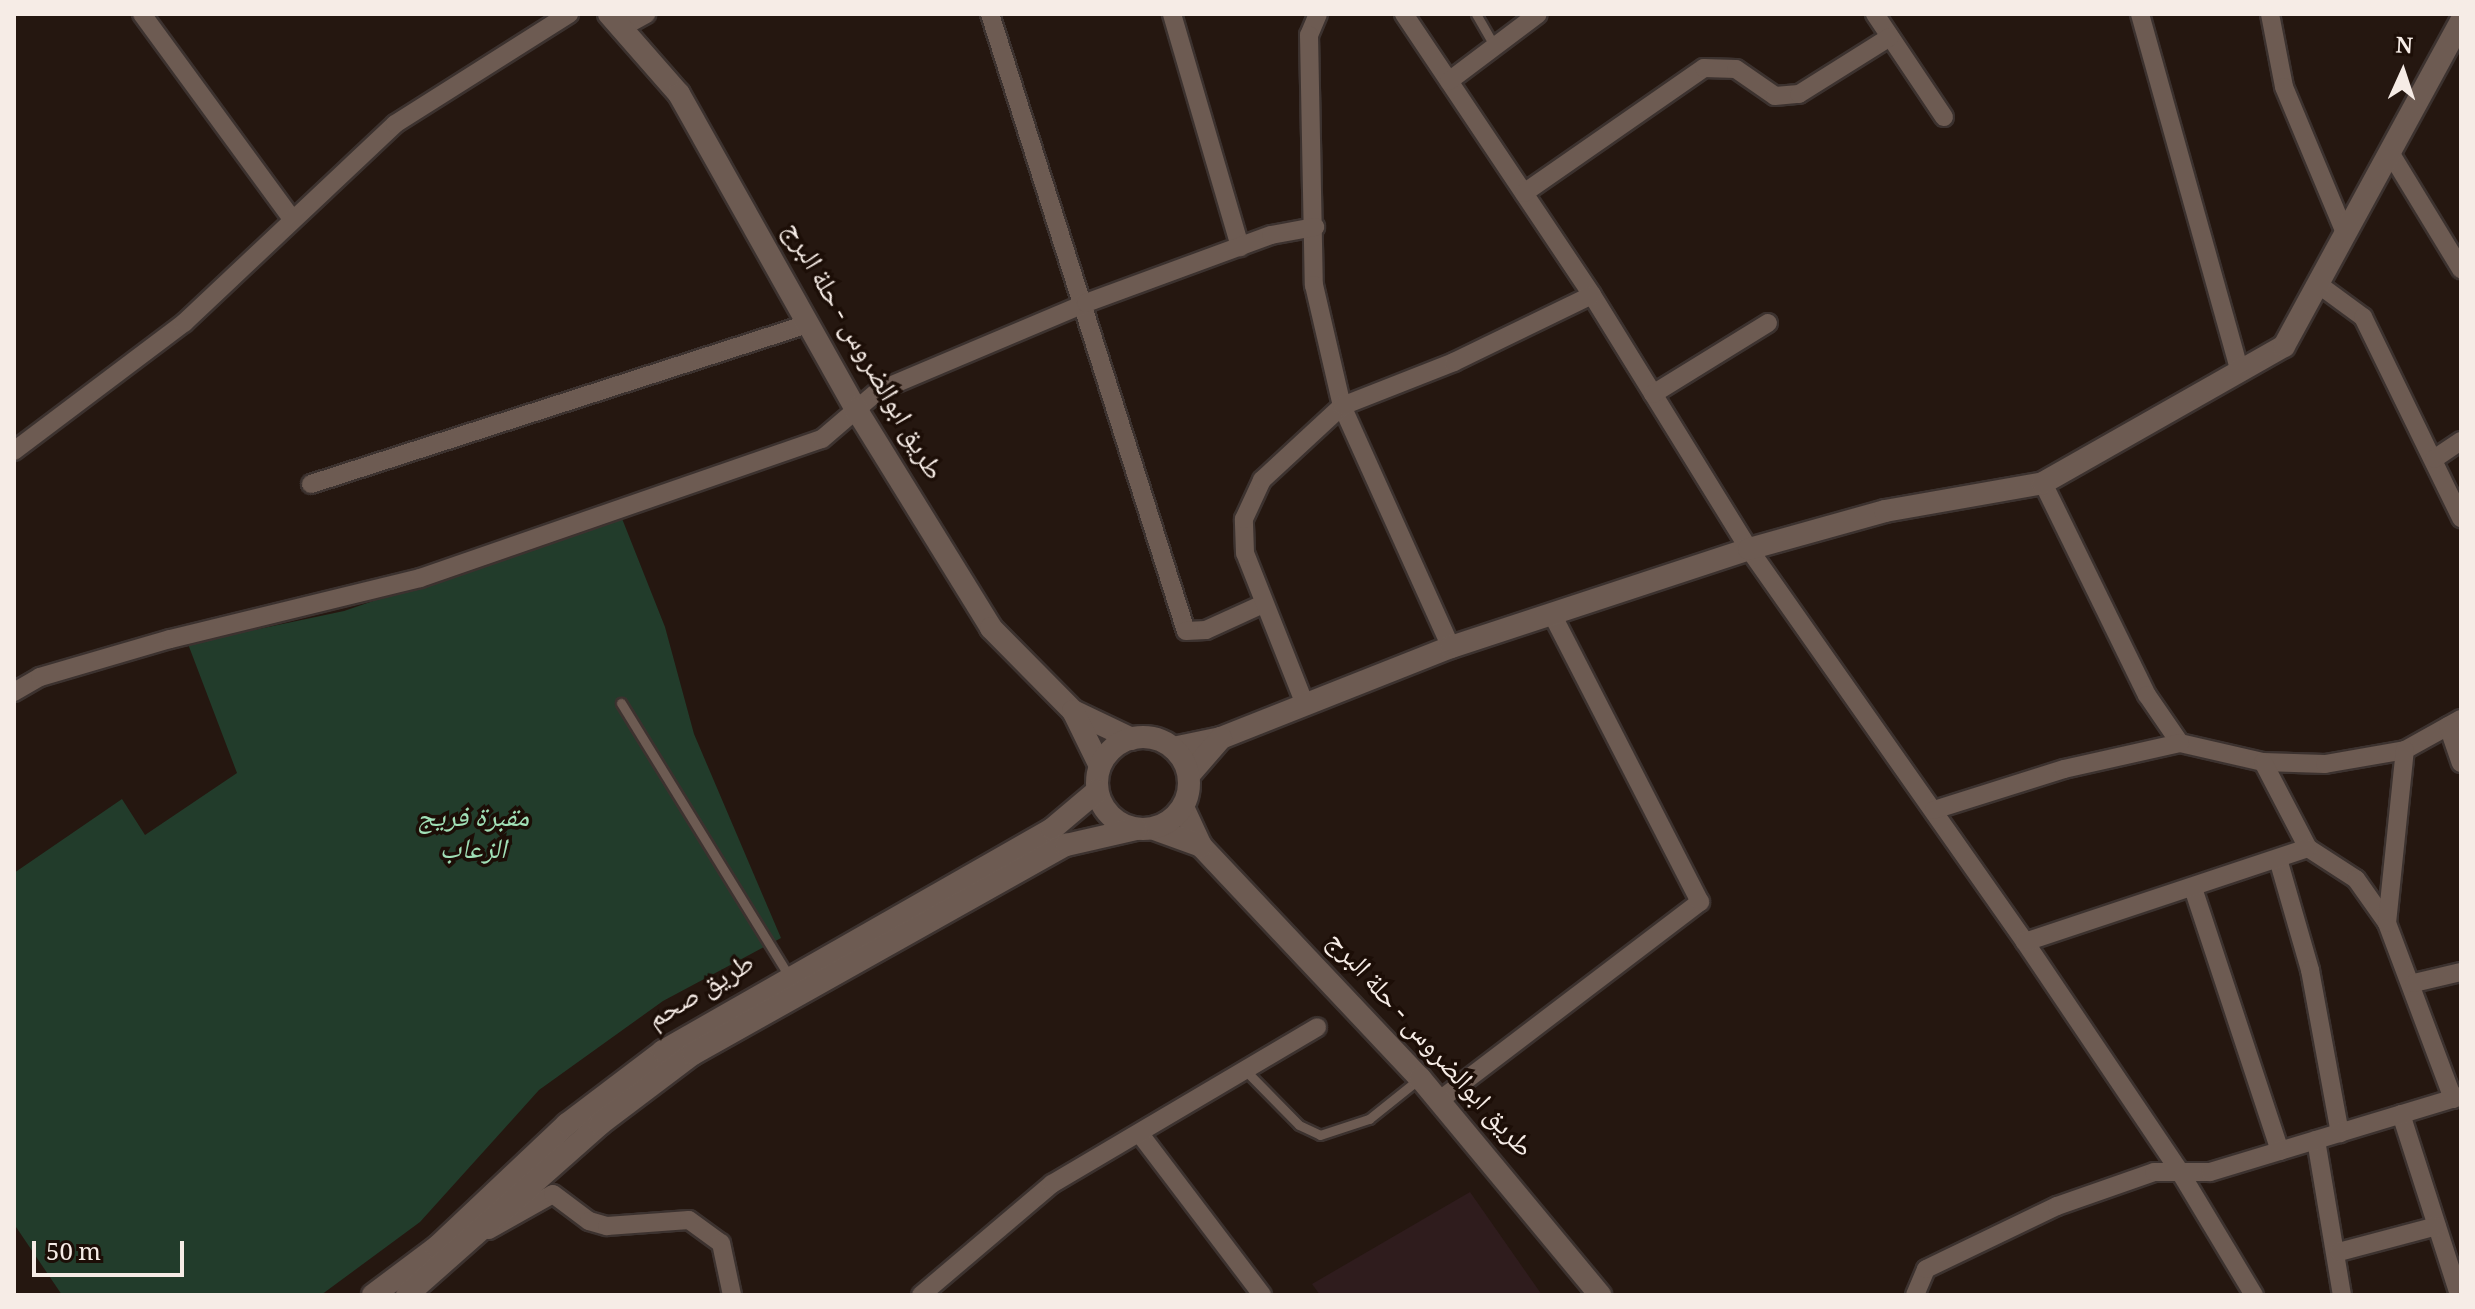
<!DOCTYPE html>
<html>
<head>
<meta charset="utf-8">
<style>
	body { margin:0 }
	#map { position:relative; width:2475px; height:1309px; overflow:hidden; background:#251710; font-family:Georgia,"Noto Naskh Arabic",serif }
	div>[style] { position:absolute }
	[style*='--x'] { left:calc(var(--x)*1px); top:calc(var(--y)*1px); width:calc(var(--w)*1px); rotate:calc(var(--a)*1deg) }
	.education>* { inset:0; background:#2f1c1d }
	.green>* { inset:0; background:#223c2b }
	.roads { filter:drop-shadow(2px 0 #3c322f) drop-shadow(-2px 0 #3c322f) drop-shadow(0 2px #3c322f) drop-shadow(0 -2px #3c322f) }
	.service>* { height:9px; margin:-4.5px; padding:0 4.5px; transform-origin:4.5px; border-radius:4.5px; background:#6d5b52 }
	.minor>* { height:18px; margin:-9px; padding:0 9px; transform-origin:9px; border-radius:9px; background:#6d5b52 }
	.tertiary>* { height:22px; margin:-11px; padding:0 11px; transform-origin:11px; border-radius:11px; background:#6d5b52 }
	.secondary>* { height:22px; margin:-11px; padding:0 11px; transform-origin:11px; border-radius:11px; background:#6d5b52 }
	.secondary>.ring { margin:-11px; padding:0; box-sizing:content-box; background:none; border:22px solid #6d5b52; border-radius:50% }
	span { translate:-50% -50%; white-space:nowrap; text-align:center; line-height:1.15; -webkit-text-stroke:7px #1c0e07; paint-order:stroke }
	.street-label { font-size:28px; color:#f6ece6 }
	.park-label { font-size:28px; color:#a1e0b7; font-style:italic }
	.frame { position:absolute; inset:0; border:16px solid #f6ece6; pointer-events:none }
	.north { position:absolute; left:2363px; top:32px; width:80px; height:80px; -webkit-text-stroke:6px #1c0e07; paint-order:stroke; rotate:3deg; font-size:22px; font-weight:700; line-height:32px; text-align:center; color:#f6ece6 }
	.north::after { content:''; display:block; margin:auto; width:28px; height:36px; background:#f6ece6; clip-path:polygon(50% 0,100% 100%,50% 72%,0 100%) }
	.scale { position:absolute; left:32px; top:1241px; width:152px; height:36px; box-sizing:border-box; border:4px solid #f6ece6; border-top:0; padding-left:10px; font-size:24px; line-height:28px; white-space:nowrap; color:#f6ece6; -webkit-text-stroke:6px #1c0e07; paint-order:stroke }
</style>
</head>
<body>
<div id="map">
	<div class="education">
		<i style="clip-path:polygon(1470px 1192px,1542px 1295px,1320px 1295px,1312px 1284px)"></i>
	</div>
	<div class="green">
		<i style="clip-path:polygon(621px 516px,665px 627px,694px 734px,781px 938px,663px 1001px,539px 1090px,420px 1222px,321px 1295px,62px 1295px,14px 1224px,14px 873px,122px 799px,145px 835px,237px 773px,188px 644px,344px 611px)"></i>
	</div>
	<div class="roads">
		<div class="service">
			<i style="--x:1476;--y:14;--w:38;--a:60"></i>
			<i style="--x:621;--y:703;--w:321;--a:58.4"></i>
			<i style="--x:1244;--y:1069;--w:78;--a:45.5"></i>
			<i style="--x:1299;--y:1125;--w:23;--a:25"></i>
			<i style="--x:1320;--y:1135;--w:52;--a:-18.1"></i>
			<i style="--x:1369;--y:1119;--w:64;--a:-38.7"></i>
		</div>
		<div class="minor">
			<i style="--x:142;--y:14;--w:254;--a:53.8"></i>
			<i style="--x:990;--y:14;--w:647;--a:72.38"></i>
			<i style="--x:1186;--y:631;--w:20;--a:-3"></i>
			<i style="--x:1206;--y:630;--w:63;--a:-24.5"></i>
			<i style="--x:1172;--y:14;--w:243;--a:73.7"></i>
			<i style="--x:1318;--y:14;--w:23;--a:113"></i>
			<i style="--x:1309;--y:35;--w:250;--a:88.9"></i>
			<i style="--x:1314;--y:285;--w:124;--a:77"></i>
			<i style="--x:1342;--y:406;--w:265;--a:65.7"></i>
			<i style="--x:1404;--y:14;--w:338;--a:56.2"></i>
			<i style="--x:1592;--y:295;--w:299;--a:58.3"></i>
			<i style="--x:1749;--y:549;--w:480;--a:54.9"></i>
			<i style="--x:2025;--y:942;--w:277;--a:56"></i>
			<i style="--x:2180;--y:1172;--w:144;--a:59"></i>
			<i style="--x:1875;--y:14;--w:124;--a:56.2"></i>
			<i style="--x:2140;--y:14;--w:372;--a:74.4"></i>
			<i style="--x:2270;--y:14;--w:74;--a:79.1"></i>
			<i style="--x:2284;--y:87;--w:160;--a:67.3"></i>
			<i style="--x:621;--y:28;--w:29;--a:-29"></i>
			<i style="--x:1449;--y:81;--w:111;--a:-37"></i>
			<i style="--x:2391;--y:154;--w:135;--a:58.7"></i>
			<i style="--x:1524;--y:193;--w:219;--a:-34.8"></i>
			<i style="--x:1704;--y:68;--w:32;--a:2"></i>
			<i style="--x:1736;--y:69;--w:47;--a:34.7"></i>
			<i style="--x:1775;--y:96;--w:24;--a:-5"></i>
			<i style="--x:1799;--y:94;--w:107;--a:-32.1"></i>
			<i style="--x:2318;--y:284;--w:56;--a:36.3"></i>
			<i style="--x:2363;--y:317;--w:224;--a:64"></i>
			<i style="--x:1653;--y:394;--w:135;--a:-31.7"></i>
			<i style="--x:14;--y:451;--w:213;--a:-37"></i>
			<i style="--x:184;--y:323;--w:290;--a:-43.3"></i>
			<i style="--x:395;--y:124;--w:206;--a:-32.3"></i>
			<i style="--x:2434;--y:459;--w:32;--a:-34"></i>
			<i style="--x:2043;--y:483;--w:236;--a:63.9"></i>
			<i style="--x:2147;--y:695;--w:58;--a:55.5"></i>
			<i style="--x:2180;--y:743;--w:85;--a:12.9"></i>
			<i style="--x:2263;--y:762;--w:62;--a:1.8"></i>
			<i style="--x:2325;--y:764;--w:81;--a:-9.9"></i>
			<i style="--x:2405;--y:750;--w:64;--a:-29"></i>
			<i style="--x:311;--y:484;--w:522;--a:-17.85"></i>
			<i style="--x:14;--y:692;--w:30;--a:-30"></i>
			<i style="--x:40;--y:677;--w:135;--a:-16.3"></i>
			<i style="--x:170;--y:639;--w:257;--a:-13.7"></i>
			<i style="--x:420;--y:578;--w:425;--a:-19.1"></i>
			<i style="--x:822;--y:439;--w:74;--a:-40.6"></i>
			<i style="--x:878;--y:391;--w:226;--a:-22.9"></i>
			<i style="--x:1086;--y:303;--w:197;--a:-20.2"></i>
			<i style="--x:1271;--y:235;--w:45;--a:-10.3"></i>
			<i style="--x:1304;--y:702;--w:160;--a:-111.6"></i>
			<i style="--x:1245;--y:553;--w:34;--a:-92"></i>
			<i style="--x:1244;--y:519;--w:43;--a:-65.2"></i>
			<i style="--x:1262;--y:480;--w:109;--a:-42.8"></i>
			<i style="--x:1342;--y:406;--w:120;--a:-21.4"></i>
			<i style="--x:1454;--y:362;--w:153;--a:-25.9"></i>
			<i style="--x:2448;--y:726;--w:39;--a:71"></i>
			<i style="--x:2263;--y:762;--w:97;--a:62.4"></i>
			<i style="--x:2308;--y:848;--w:57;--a:32.9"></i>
			<i style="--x:2356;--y:879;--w:54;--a:54.8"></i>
			<i style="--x:2387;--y:923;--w:188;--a:69.4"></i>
			<i style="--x:1934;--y:810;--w:136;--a:-17.5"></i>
			<i style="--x:2064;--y:769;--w:119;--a:-12.6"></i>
			<i style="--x:2278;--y:859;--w:116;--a:73.9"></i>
			<i style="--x:2310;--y:970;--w:166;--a:79.6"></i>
			<i style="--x:2193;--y:888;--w:277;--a:71.7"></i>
			<i style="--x:2387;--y:923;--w:174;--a:-84.1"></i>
			<i style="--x:2025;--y:942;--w:298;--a:-18.4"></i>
			<i style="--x:2414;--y:983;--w:48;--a:-13.2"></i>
			<i style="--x:1440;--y:1100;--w:327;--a:-37.3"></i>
			<i style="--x:1700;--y:902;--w:324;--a:-117.2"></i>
			<i style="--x:2401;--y:1114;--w:190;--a:72.2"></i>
			<i style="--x:1140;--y:1134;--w:202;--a:52.8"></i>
			<i style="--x:2316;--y:1140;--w:157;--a:80.5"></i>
			<i style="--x:489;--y:1230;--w:73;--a:-29.4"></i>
			<i style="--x:553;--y:1194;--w:45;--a:36.9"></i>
			<i style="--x:589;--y:1221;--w:19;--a:16"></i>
			<i style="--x:607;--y:1226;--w:82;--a:-4.2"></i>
			<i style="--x:689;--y:1220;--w:39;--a:36"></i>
			<i style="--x:721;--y:1243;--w:53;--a:78.1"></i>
			<i style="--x:2339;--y:1252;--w:101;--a:-14.9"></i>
			<i style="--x:921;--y:1295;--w:172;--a:-40.3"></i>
			<i style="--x:1052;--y:1184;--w:308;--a:-30.6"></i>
			<i style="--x:1915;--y:1295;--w:28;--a:-67"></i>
			<i style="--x:1926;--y:1269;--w:145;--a:-25.7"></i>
			<i style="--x:2057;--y:1206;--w:103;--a:-19.3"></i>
			<i style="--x:2154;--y:1172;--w:56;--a:0"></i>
			<i style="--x:2210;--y:1172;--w:262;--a:-16.8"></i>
		</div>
		<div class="tertiary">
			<i style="--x:1173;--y:748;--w:49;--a:-11.8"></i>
			<i style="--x:1221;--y:738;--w:247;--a:-21.6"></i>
			<i style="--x:1451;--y:647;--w:314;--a:-18.2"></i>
			<i style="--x:1749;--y:549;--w:141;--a:-15.6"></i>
			<i style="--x:1885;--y:511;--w:160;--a:-10"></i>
			<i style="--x:2043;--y:483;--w:277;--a:-29.6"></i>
			<i style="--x:2284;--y:346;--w:369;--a:-61.4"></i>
			<i style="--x:1189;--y:775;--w:49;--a:-49.1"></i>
			<i style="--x:1183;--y:807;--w:43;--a:65.2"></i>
			<i style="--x:1201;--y:846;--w:319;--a:46.7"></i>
			<i style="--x:1420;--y:1078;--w:282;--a:50.3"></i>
			<i style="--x:1154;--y:829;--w:50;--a:19.9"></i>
		</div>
		<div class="secondary">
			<i style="--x:609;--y:14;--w:106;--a:48.8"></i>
			<i style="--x:679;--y:94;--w:361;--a:60.7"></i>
			<i style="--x:856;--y:409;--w:257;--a:58.3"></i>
			<i style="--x:991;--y:628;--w:117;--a:45.3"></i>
			<i style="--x:1073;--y:711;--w:65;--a:25.4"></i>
			<i style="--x:1073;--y:711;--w:61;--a:63.9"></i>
			<i class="ring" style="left:1097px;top:737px;width:70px;height:70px"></i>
			<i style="--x:373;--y:1295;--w:80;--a:-36.9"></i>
			<i style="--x:437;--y:1247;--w:179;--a:-43.4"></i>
			<i style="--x:567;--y:1124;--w:121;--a:-37.2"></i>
			<i style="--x:663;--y:1051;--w:448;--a:-29.7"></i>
			<i style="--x:1052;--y:829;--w:59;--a:-40.2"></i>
			<i style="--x:407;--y:1295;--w:258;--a:-41.5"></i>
			<i style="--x:600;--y:1124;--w:116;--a:-37"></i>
			<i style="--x:693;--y:1054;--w:428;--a:-29.3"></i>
			<i style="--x:1066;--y:845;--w:72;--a:-12.9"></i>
		</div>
	</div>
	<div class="street-label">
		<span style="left:861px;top:352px;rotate:60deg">طريق ابوالضروس - حلة البرج</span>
		<span style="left:702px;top:993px;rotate:-31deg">طريق صحم</span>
		<span style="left:1428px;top:1046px;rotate:48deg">طريق ابوالضروس - حلة البرج</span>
	</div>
	<div class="park-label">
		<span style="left:473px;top:836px">مقبرة فريج<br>الزعاب</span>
	</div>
	<div class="frame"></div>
	<div class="north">N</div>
	<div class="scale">50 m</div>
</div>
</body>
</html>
